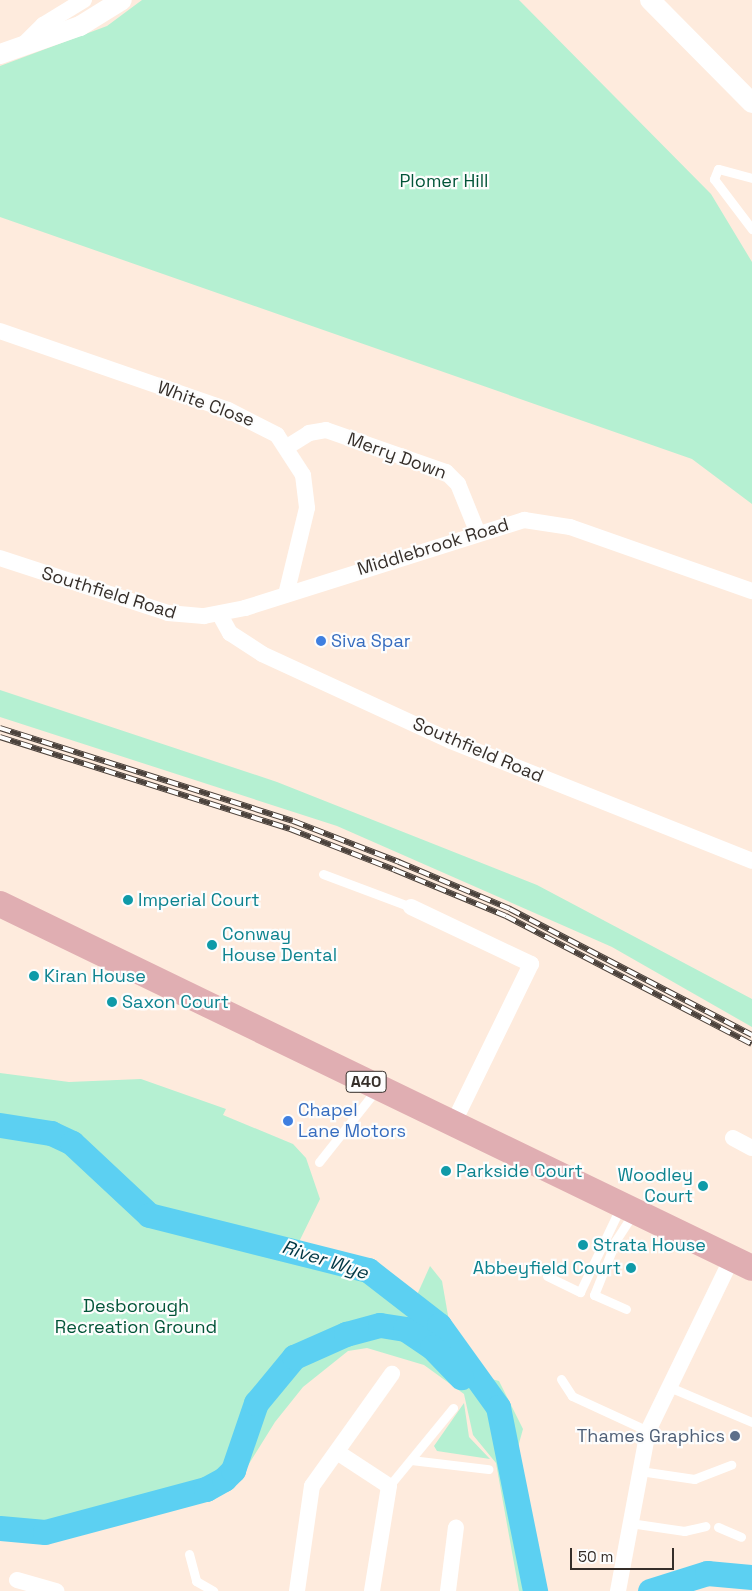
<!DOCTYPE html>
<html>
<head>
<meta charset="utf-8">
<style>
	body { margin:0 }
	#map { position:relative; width:752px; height:1591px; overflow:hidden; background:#feebdd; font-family:"Space Grotesk",sans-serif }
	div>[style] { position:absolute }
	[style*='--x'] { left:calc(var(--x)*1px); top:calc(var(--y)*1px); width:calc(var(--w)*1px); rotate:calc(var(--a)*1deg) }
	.green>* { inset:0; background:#b5f0d2 }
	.river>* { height:25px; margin:-12.5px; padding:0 12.5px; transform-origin:12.5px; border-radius:12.5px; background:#5cd0f2 }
	.service>* { height:9px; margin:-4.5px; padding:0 4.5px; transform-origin:4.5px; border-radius:4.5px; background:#fff }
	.minor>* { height:16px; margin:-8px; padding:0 8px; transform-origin:8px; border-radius:8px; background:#fff }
	.tertiary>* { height:20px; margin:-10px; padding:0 10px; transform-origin:10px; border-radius:10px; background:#fff }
	.primary>* { height:26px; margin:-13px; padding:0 13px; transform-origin:13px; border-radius:13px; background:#e0aeb2 }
	.rail>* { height:5.5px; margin-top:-2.75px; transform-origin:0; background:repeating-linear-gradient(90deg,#fdfdfd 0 11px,#4b423c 0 22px); box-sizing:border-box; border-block:1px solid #4b423c }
	.dots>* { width:14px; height:14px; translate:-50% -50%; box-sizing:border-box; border:2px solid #fdfdfd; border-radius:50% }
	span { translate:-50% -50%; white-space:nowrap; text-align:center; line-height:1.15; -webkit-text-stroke:4.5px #fdfdfd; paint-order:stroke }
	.shield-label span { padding:1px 4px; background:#fdfdfd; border:1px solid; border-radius:4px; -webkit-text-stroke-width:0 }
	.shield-label { font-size:16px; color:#352e29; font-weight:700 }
	.park-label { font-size:18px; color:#025438 }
	.street-label { font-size:18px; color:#352e29 }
	.shop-label { font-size:18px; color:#366cbe }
	.left { translate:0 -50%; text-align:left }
	.culture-label { font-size:18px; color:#0d838f }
	.right { translate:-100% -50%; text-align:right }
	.service-label { font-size:18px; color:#4e5e75 }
	.water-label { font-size:19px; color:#003745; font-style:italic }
	.scale { position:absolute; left:570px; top:1548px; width:104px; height:22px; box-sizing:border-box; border:2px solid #352e29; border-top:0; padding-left:6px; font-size:15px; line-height:18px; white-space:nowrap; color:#352e29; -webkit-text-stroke:4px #fdfdfd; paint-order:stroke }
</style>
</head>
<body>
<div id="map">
	<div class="green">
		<i style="clip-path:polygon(142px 0,519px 0,711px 194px,752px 262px,752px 504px,692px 459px,0 217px,0 66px,107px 26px)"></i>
		<i style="clip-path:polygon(0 690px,277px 782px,537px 885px,752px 999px,752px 1027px,612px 947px,337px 826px,0 717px)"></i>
		<i style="clip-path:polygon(0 1073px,69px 1082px,141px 1079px,226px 1109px,223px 1115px,293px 1144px,306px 1158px,320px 1199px,297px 1246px,254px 1234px,250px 1241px,363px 1272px,445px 1335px,466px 1372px,499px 1381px,523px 1429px,516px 1454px,538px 1591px,519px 1591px,496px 1463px,473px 1435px,464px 1394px,424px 1365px,367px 1348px,348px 1351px,303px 1387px,275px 1422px,239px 1480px,227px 1468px,218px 1473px,232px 1483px,225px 1491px,50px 1534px,27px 1536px,0 1530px)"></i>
		<i style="clip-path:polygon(430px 1266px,442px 1281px,450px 1327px,412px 1306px)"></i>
		<i style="clip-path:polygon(464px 1403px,469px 1437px,490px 1459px,437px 1451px,434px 1446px)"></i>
	</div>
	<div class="river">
		<i style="--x:0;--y:1125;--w:52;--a:8.9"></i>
		<i style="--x:51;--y:1133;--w:23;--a:25"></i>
		<i style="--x:72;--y:1143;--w:105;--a:43.1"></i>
		<i style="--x:149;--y:1215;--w:226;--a:14.1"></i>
		<i style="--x:368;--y:1270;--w:90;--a:37.8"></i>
		<i style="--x:439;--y:1325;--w:101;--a:54.3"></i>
		<i style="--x:498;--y:1407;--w:188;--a:78.6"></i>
		<i style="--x:0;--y:1528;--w:45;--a:5.1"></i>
		<i style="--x:45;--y:1532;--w:167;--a:-15"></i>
		<i style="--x:206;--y:1489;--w:21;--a:-29"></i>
		<i style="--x:224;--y:1479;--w:13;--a:-45"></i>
		<i style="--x:233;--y:1470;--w:71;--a:-71.1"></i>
		<i style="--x:256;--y:1403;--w:60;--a:-50.4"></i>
		<i style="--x:294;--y:1357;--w:57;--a:-23.9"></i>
		<i style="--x:346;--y:1334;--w:35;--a:-15"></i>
		<i style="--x:380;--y:1325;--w:25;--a:9"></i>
		<i style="--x:405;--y:1329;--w:32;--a:34"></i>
		<i style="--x:432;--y:1347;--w:42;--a:46"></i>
		<i style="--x:650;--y:1591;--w:60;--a:-17.5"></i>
		<i style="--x:707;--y:1573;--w:45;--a:5.1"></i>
	</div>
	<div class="service">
		<i style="--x:752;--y:178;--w:35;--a:-165"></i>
		<i style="--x:718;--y:169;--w:11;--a:112"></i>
		<i style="--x:714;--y:179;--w:63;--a:52.8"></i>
		<i style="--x:323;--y:874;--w:94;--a:20.6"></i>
		<i style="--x:319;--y:1162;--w:92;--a:-51.6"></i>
		<i style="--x:547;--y:1276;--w:37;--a:26"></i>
		<i style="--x:580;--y:1292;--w:95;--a:-64.5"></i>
		<i style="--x:626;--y:1309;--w:35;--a:-156"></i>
		<i style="--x:594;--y:1295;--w:59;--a:-68.2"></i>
		<i style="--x:616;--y:1240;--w:33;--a:-57"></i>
		<i style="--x:561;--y:1379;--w:20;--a:57"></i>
		<i style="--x:572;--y:1396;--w:84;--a:24.7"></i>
		<i style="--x:667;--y:1386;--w:92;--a:23"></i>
		<i style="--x:411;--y:1460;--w:78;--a:6.7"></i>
		<i style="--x:640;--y:1471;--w:55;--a:8.4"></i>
		<i style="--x:694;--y:1479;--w:40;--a:-21"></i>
		<i style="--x:389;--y:1486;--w:101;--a:-50.6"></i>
		<i style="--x:630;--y:1523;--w:55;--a:8.4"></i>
		<i style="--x:684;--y:1531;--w:22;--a:-13"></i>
		<i style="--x:718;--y:1527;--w:25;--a:23"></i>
		<i style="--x:189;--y:1554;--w:28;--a:75"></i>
		<i style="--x:196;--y:1581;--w:20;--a:30"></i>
	</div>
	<div class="minor">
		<i style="--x:22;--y:46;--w:30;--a:-45"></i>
		<i style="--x:43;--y:25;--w:48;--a:-31.4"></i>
		<i style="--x:0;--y:331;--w:241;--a:19.1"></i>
		<i style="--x:228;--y:410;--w:55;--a:27"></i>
		<i style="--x:277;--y:435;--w:48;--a:57"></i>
		<i style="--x:303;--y:475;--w:33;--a:83"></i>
		<i style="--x:307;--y:508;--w:89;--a:103.6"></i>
		<i style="--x:287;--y:447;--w:26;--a:-32"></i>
		<i style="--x:309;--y:433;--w:17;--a:-10"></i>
		<i style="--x:326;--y:430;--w:127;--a:19.3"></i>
		<i style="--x:446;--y:472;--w:17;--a:45"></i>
		<i style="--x:458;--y:484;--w:51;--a:68"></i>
		<i style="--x:0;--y:558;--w:177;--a:18.1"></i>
		<i style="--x:168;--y:613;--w:36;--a:5"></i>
		<i style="--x:204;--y:616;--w:42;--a:-11"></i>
		<i style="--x:245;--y:608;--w:293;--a:-17.5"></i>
		<i style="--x:524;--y:520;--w:47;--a:8.7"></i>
		<i style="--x:570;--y:527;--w:193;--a:19.4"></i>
		<i style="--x:220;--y:615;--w:21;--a:61"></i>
		<i style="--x:230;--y:633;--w:38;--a:33"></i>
		<i style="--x:262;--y:654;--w:208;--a:24.7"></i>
		<i style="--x:451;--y:741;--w:324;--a:21.7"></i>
		<i style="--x:411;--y:907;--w:133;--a:25.4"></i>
		<i style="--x:531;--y:964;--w:180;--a:116"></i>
		<i style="--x:733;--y:1138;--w:21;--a:28"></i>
		<i style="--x:337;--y:1452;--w:62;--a:33.2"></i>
		<i style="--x:389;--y:1486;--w:106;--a:99.2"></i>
		<i style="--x:17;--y:1580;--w:41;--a:15.8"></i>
		<i style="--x:297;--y:1591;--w:106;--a:-81.9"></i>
		<i style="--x:312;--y:1486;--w:138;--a:-54.5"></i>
		<i style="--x:448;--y:1591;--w:64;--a:-82.9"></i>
		<i style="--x:618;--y:1591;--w:163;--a:-79.4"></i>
		<i style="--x:648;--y:1431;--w:192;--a:-64.1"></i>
	</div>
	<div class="tertiary">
		<i style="--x:650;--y:0;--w:145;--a:45.3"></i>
		<i style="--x:0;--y:54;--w:85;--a:-19.3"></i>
		<i style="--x:80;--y:26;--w:49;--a:-31.8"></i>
	</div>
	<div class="primary">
		<i style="--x:0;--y:904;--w:835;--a:25.83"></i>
	</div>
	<div class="rail">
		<i style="--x:0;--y:728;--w:307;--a:17.6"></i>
		<i style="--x:293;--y:821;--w:114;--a:21.1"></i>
		<i style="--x:399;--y:862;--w:121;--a:22.9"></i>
		<i style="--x:510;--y:909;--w:273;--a:27.5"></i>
		<i style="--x:0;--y:737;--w:304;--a:17.6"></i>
		<i style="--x:290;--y:829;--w:113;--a:21.3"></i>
		<i style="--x:395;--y:870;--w:120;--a:22.5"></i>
		<i style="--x:506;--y:916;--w:277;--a:27.5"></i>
	</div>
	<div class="dots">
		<i style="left:321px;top:641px;background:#3f7fe0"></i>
		<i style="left:128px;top:900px;background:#0f9aa8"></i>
		<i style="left:212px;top:945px;background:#0f9aa8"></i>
		<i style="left:34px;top:976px;background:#0f9aa8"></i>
		<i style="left:112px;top:1002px;background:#0f9aa8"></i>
		<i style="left:288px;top:1121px;background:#3f7fe0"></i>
		<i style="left:446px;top:1171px;background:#0f9aa8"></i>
		<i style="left:703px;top:1186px;background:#0f9aa8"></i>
		<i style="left:583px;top:1245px;background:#0f9aa8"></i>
		<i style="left:631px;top:1268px;background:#0f9aa8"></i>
		<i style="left:735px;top:1436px;background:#5c6f8a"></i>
	</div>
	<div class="shield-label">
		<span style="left:366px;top:1082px">A40</span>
	</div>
	<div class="park-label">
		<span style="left:444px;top:181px">Plomer Hill</span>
		<span style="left:136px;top:1317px">Desborough<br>Recreation Ground</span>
	</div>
	<div class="street-label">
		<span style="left:206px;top:404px;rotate:20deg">White Close</span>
		<span style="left:397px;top:456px;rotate:20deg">Merry Down</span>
		<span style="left:433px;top:547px;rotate:-17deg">Middlebrook Road</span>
		<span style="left:109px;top:593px;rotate:17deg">Southfield Road</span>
		<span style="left:478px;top:750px;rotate:23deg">Southfield Road</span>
	</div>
	<div class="shop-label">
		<span class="left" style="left:331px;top:641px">Siva Spar</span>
		<span class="left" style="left:298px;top:1121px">Chapel<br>Lane Motors</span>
	</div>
	<div class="culture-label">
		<span class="left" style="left:138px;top:900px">Imperial Court</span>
		<span class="left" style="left:222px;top:945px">Conway<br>House Dental</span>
		<span class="left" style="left:44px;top:976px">Kiran House</span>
		<span class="left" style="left:122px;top:1002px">Saxon Court</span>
		<span class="left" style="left:456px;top:1171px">Parkside Court</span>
		<span class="right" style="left:693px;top:1186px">Woodley<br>Court</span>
		<span class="left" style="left:593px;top:1245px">Strata House</span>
		<span class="right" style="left:621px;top:1268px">Abbeyfield Court</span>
	</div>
	<div class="service-label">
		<span class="right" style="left:725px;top:1436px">Thames Graphics</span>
	</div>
	<div class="water-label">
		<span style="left:325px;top:1260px;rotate:18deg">River Wye</span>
	</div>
	<div class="scale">50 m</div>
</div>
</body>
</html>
